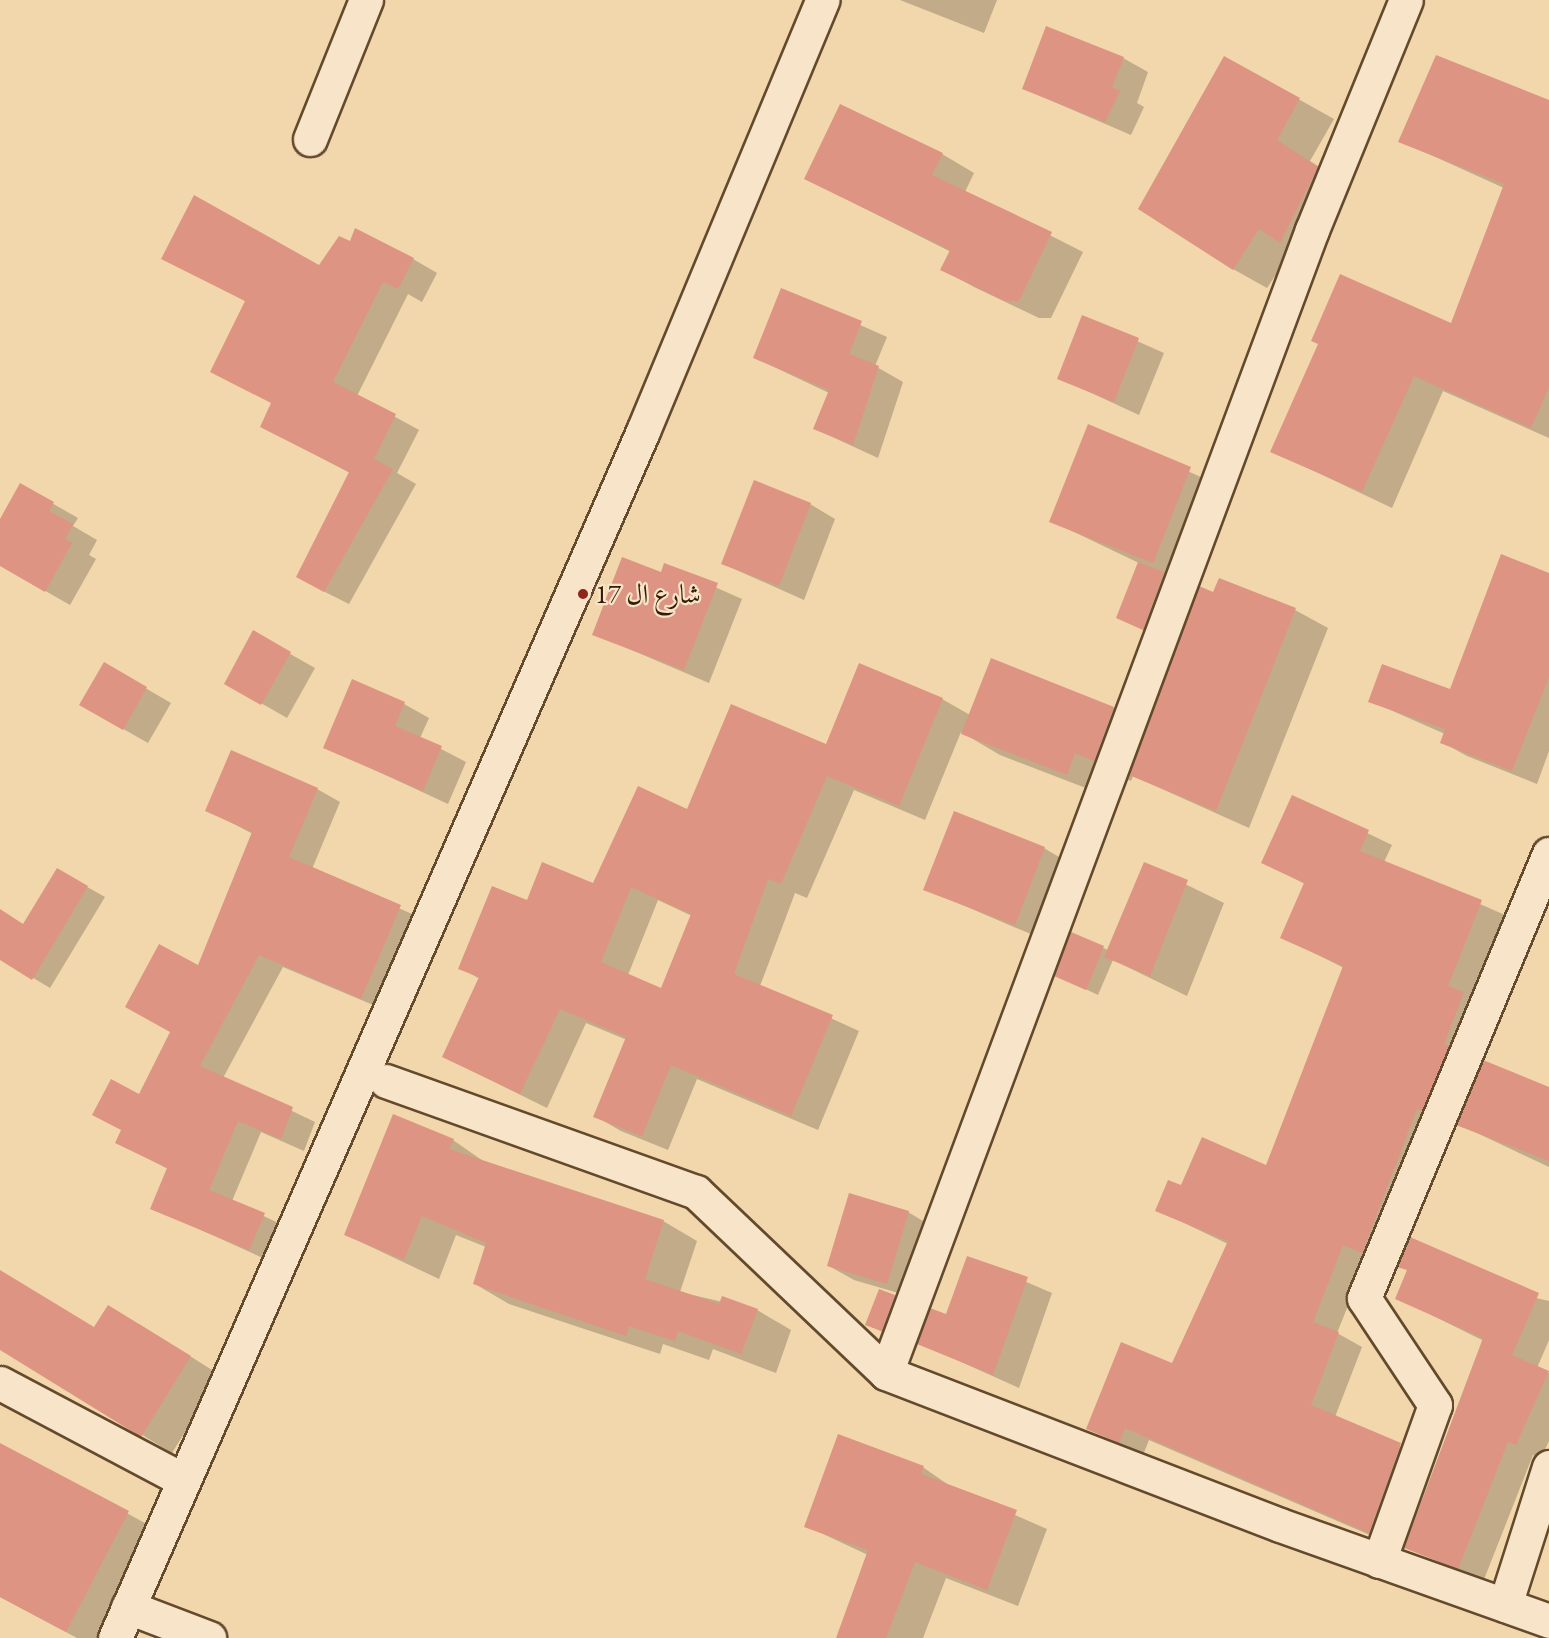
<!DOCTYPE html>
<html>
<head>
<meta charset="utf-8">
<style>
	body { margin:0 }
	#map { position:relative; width:1549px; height:1638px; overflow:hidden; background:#f2d6ac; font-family:"EB Garamond",Amiri,serif }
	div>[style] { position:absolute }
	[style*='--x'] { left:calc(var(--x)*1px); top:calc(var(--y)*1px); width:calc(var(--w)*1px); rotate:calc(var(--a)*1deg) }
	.shadow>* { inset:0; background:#0003 }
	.building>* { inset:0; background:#de9482 }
	.roads { filter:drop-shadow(2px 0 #644a2c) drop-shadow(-2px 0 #644a2c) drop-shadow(0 2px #644a2c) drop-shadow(0 -2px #644a2c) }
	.street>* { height:33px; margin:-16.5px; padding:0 16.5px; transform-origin:16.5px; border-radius:16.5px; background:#f7e4c9 }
	.secondary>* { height:33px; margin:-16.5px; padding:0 16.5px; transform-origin:16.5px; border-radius:16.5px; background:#f7e4c9 }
	.dots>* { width:16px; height:16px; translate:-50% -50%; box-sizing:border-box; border:3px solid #f7e4c9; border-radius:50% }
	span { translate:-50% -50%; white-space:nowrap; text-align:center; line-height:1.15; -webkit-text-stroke:4.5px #f7e4c9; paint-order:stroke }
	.poi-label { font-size:27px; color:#351b02 }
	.left { translate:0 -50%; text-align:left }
</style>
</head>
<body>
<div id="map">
	<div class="shadow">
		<i style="clip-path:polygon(900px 0,997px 0,984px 33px)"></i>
		<i style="clip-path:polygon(1123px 58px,1148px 72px,1137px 103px,1144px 107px,1131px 135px,1024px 89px)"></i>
		<i style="clip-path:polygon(1225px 58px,1334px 119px,1310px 161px,1351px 187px,1315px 261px,1293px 249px,1267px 288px,1233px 269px)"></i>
		<i style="clip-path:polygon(1549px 102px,1549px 438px,1443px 391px,1392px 508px,1272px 451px,1452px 325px,1504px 188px,1400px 141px)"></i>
		<i style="clip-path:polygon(942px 154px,974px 173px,965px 192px,1083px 252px,1051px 318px,1039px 318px,974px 287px,942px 269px,951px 252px,806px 179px)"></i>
		<i style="clip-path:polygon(350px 243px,413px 259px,437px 273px,422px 302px,408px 294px,357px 396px,419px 430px,397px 473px,416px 484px,349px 604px,321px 590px,350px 473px,261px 426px,273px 403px,247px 302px,163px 258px,319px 267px)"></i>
		<i style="clip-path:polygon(782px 290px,887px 337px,875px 366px,903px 382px,878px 458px,815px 429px,829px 393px,755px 358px)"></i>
		<i style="clip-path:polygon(1083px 317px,1164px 353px,1139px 415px,1059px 378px)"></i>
		<i style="clip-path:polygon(1089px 426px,1227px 489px,1155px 635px,1118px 618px,1139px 563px,1051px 521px)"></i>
		<i style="clip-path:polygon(20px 485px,78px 518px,73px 526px,97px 540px,89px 555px,96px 559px,70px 605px,0 565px,0 522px)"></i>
		<i style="clip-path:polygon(810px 504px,835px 519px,804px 600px,723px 564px)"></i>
		<i style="clip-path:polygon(665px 565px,742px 599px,709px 683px,594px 634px,662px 574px)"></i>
		<i style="clip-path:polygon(1549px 574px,1549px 751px,1537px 784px,1467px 756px,1442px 742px,1445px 734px,1370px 701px,1451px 691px)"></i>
		<i style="clip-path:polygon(evenodd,1214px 594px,1295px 610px,1328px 628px,1249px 828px,1133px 776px,1131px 781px,1112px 773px,1104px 795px,1000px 755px,961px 732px,925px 820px,854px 790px,807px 898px,795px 893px,760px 986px,859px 1031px,818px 1130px,697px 1079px,668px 1150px,621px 1131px,595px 1116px,627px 1040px,586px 1023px,547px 1108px,444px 1057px,480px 979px,460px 968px,528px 902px,594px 885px,687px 811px,827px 746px,942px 699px,970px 715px,992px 660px,1114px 708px,1148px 728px,1214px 594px,658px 900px,692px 916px,662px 990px,628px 975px,658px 900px)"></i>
		<i style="clip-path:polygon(253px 633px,315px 668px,287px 718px,226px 683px)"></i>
		<i style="clip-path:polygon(104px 664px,171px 703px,148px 743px,81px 705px)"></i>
		<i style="clip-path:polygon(404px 704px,429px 718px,420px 738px,466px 762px,448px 804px,325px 747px)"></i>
		<i style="clip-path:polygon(317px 789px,340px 802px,312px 869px,423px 919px,385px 1010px,283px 967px,223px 1078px,315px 1122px,304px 1151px,261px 1132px,232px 1201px,287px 1227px,272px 1262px,152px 1208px,168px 1169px,117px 1142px,172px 1032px,253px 834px,207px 810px)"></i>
		<i style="clip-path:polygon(1292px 797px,1392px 845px,1384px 862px,1505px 915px,1337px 1333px,1362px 1347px,1335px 1417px,1424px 1458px,1393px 1545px,1149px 1440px,1143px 1455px,1088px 1428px,1172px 1365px,1228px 1244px,1157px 1210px,1182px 1187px,1267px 1167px,1344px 968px,1282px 937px,1305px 884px,1262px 862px)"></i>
		<i style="clip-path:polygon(1044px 848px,1069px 863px,1040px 938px,925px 889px)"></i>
		<i style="clip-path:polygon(1144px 864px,1224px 903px,1187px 996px,1113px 960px,1098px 995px,1056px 975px,1071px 934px,1108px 950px)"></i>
		<i style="clip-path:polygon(57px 870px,105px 897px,50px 988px,0 958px,0 910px,24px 925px)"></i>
		<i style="clip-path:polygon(1549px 1088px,1549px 1167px,1458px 1124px)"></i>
		<i style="clip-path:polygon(453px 1140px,486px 1163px,663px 1221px,697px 1241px,680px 1292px,757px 1310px,791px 1330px,776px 1373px,713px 1349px,709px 1360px,663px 1344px,660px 1354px,509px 1304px,475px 1284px,486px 1247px,456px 1235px,439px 1279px,346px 1235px)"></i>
		<i style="clip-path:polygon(908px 1212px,933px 1227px,912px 1297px,854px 1280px,829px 1266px)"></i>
		<i style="clip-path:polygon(968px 1257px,1052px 1293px,1019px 1388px,919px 1343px,947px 1315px)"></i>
		<i style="clip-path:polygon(1399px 1266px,1549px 1301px,1549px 1340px,1537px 1368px,1549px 1373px,1549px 1441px,1541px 1458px,1533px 1455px,1483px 1582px,1406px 1547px,1484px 1341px,1397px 1298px,1409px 1271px)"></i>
		<i style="clip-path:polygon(0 1272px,95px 1329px,139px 1324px,220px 1375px,172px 1453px,0 1349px)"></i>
		<i style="clip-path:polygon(894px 1296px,906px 1303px,894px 1337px,867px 1325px)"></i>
		<i style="clip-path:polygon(839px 1436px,924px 1468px,953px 1488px,1047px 1529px,1018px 1606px,946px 1578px,923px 1638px,845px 1638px,868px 1555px,806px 1526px)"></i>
		<i style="clip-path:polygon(0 1444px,165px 1534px,110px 1638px,77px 1638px,0 1597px)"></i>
	</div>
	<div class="building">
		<i style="clip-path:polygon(1046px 26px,1124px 57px,1112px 87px,1120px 91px,1105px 122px,1022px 89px)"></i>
		<i style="clip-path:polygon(1436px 55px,1549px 100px,1549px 387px,1531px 428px,1414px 376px,1362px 492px,1270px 452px,1318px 344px,1311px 341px,1340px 274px,1451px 323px,1504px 184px,1398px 142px)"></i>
		<i style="clip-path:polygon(1224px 56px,1300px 98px,1277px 140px,1318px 167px,1280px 243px,1259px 229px,1233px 270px,1138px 209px)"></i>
		<i style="clip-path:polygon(840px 104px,943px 153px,932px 175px,1052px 232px,1019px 301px,1005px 301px,940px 270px,950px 250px,804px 179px)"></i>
		<i style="clip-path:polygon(194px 195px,319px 265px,339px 236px,350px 241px,355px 228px,414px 258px,398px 289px,383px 282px,333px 382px,396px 414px,374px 459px,393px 469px,324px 592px,296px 577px,349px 472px,260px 427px,271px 403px,210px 372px,245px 301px,161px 259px)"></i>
		<i style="clip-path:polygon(781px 288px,862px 321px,849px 354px,879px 366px,853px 445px,813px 429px,829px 390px,753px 358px)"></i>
		<i style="clip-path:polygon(1082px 315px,1139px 338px,1114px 402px,1057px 379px)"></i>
		<i style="clip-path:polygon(1088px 424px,1191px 467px,1153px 563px,1049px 522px)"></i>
		<i style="clip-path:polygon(754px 480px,811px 503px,779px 586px,721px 564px)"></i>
		<i style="clip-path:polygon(20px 483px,54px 502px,49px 511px,73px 524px,65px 539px,72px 543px,45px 592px,0 566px,0 519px)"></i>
		<i style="clip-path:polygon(1501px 554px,1549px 573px,1549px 677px,1512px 771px,1440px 743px,1445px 729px,1368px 702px,1382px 664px,1450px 689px)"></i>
		<i style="clip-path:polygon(622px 557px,661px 572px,664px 563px,718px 583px,684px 670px,592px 635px)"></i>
		<i style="clip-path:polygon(1138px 562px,1164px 572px,1143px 630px,1116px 618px)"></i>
		<i style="clip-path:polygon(1219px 578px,1296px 608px,1216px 811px,1129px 775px,1199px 586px,1213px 592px)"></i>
		<i style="clip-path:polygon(253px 630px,291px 652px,261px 705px,224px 684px)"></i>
		<i style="clip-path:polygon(991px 658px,1114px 707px,1094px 761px,1075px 753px,1067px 775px,961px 734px)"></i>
		<i style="clip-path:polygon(104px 662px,147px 687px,123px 730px,79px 705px)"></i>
		<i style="clip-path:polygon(evenodd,859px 663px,943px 698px,899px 806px,827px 776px,781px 884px,768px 879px,734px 974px,833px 1015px,791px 1116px,671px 1065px,642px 1136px,593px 1117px,626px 1037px,560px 1009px,520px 1094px,442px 1057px,479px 977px,458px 969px,492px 886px,527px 900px,542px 862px,593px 883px,638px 786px,687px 809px,731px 704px,826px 744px,859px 663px,631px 887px,691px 914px,661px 988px,601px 962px,631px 887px)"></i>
		<i style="clip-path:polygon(352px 679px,405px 702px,395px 726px,442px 746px,423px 791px,323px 748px)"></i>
		<i style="clip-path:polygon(231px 750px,318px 788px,289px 857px,401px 905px,361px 999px,259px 955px,200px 1066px,293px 1107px,281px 1139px,238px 1121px,209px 1190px,265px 1213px,249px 1250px,150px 1209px,167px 1168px,115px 1143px,121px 1130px,92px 1115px,111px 1079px,139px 1094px,170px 1032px,125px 1007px,159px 944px,198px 965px,252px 832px,205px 811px)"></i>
		<i style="clip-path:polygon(1292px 795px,1369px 830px,1360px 851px,1482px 900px,1448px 986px,1464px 992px,1444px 1044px,1449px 1046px,1422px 1111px,1417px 1109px,1362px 1253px,1343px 1245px,1313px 1322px,1339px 1332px,1311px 1405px,1401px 1443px,1369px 1533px,1125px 1428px,1119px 1443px,1086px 1429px,1121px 1342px,1172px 1363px,1228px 1241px,1155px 1211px,1168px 1180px,1181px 1185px,1202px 1137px,1266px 1165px,1343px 966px,1280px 938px,1304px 883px,1261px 863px)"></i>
		<i style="clip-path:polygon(954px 811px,1045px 847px,1015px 925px,923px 890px)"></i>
		<i style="clip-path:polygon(1144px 862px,1188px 880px,1150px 976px,1104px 957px)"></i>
		<i style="clip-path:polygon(57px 868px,88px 886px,32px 980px,0 960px,0 909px,23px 924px)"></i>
		<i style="clip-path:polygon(1071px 932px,1104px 946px,1086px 990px,1054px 976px)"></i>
		<i style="clip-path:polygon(1483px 1060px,1549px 1087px,1549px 1161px,1456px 1125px)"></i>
		<i style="clip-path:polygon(393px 1114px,454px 1139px,449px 1149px,664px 1220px,645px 1279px,719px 1304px,722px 1296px,758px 1309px,741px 1354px,678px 1331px,675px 1341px,629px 1326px,626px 1336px,473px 1284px,486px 1243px,422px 1216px,404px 1260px,344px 1235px)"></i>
		<i style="clip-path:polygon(849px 1193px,909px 1211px,887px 1284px,827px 1266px)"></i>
		<i style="clip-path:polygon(1410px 1237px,1539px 1293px,1512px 1355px,1549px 1371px,1516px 1445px,1508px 1442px,1458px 1569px,1404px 1548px,1483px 1338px,1395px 1299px,1407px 1270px,1397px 1267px)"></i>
		<i style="clip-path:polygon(967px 1256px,1028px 1277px,993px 1375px,917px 1344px,930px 1308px,946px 1314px)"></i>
		<i style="clip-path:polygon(0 1270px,94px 1327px,108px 1305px,191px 1356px,141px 1437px,0 1350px)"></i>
		<i style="clip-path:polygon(879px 1289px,895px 1295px,882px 1331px,865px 1325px)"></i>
		<i style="clip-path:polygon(838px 1434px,924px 1466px,921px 1474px,1017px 1510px,987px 1590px,915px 1562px,886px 1638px,836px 1638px,868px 1550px,804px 1527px)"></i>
		<i style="clip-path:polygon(0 1443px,129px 1511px,66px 1632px,0 1597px)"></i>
	</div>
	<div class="roads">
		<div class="street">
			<i style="--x:310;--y:139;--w:150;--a:-68.1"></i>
			<i style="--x:386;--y:1081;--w:329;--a:19.7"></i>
			<i style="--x:696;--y:1192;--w:262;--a:43.6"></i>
			<i style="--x:886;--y:1373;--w:422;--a:21.1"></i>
			<i style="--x:1280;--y:1525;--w:286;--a:19.6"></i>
			<i style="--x:886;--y:1373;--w:1220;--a:-69.56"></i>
			<i style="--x:1312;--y:230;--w:248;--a:-67.8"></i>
			<i style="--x:1379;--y:1561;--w:166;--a:-70.3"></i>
			<i style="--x:1435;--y:1405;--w:128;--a:-123.6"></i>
			<i style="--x:1364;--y:1298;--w:481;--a:-67.4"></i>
			<i style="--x:1505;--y:1605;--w:145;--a:-72.3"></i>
			<i style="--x:128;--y:1607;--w:87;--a:20.9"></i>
		</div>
		<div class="secondary">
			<i style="--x:0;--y:1383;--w:205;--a:27.9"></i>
			<i style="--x:115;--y:1638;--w:1317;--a:-66.37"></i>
			<i style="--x:643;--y:431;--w:467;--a:-67.4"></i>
		</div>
	</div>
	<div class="dots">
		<i style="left:583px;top:594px;background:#8f2418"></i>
	</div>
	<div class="poi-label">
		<span class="left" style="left:595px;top:594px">شارع ال 17</span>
	</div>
</div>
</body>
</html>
